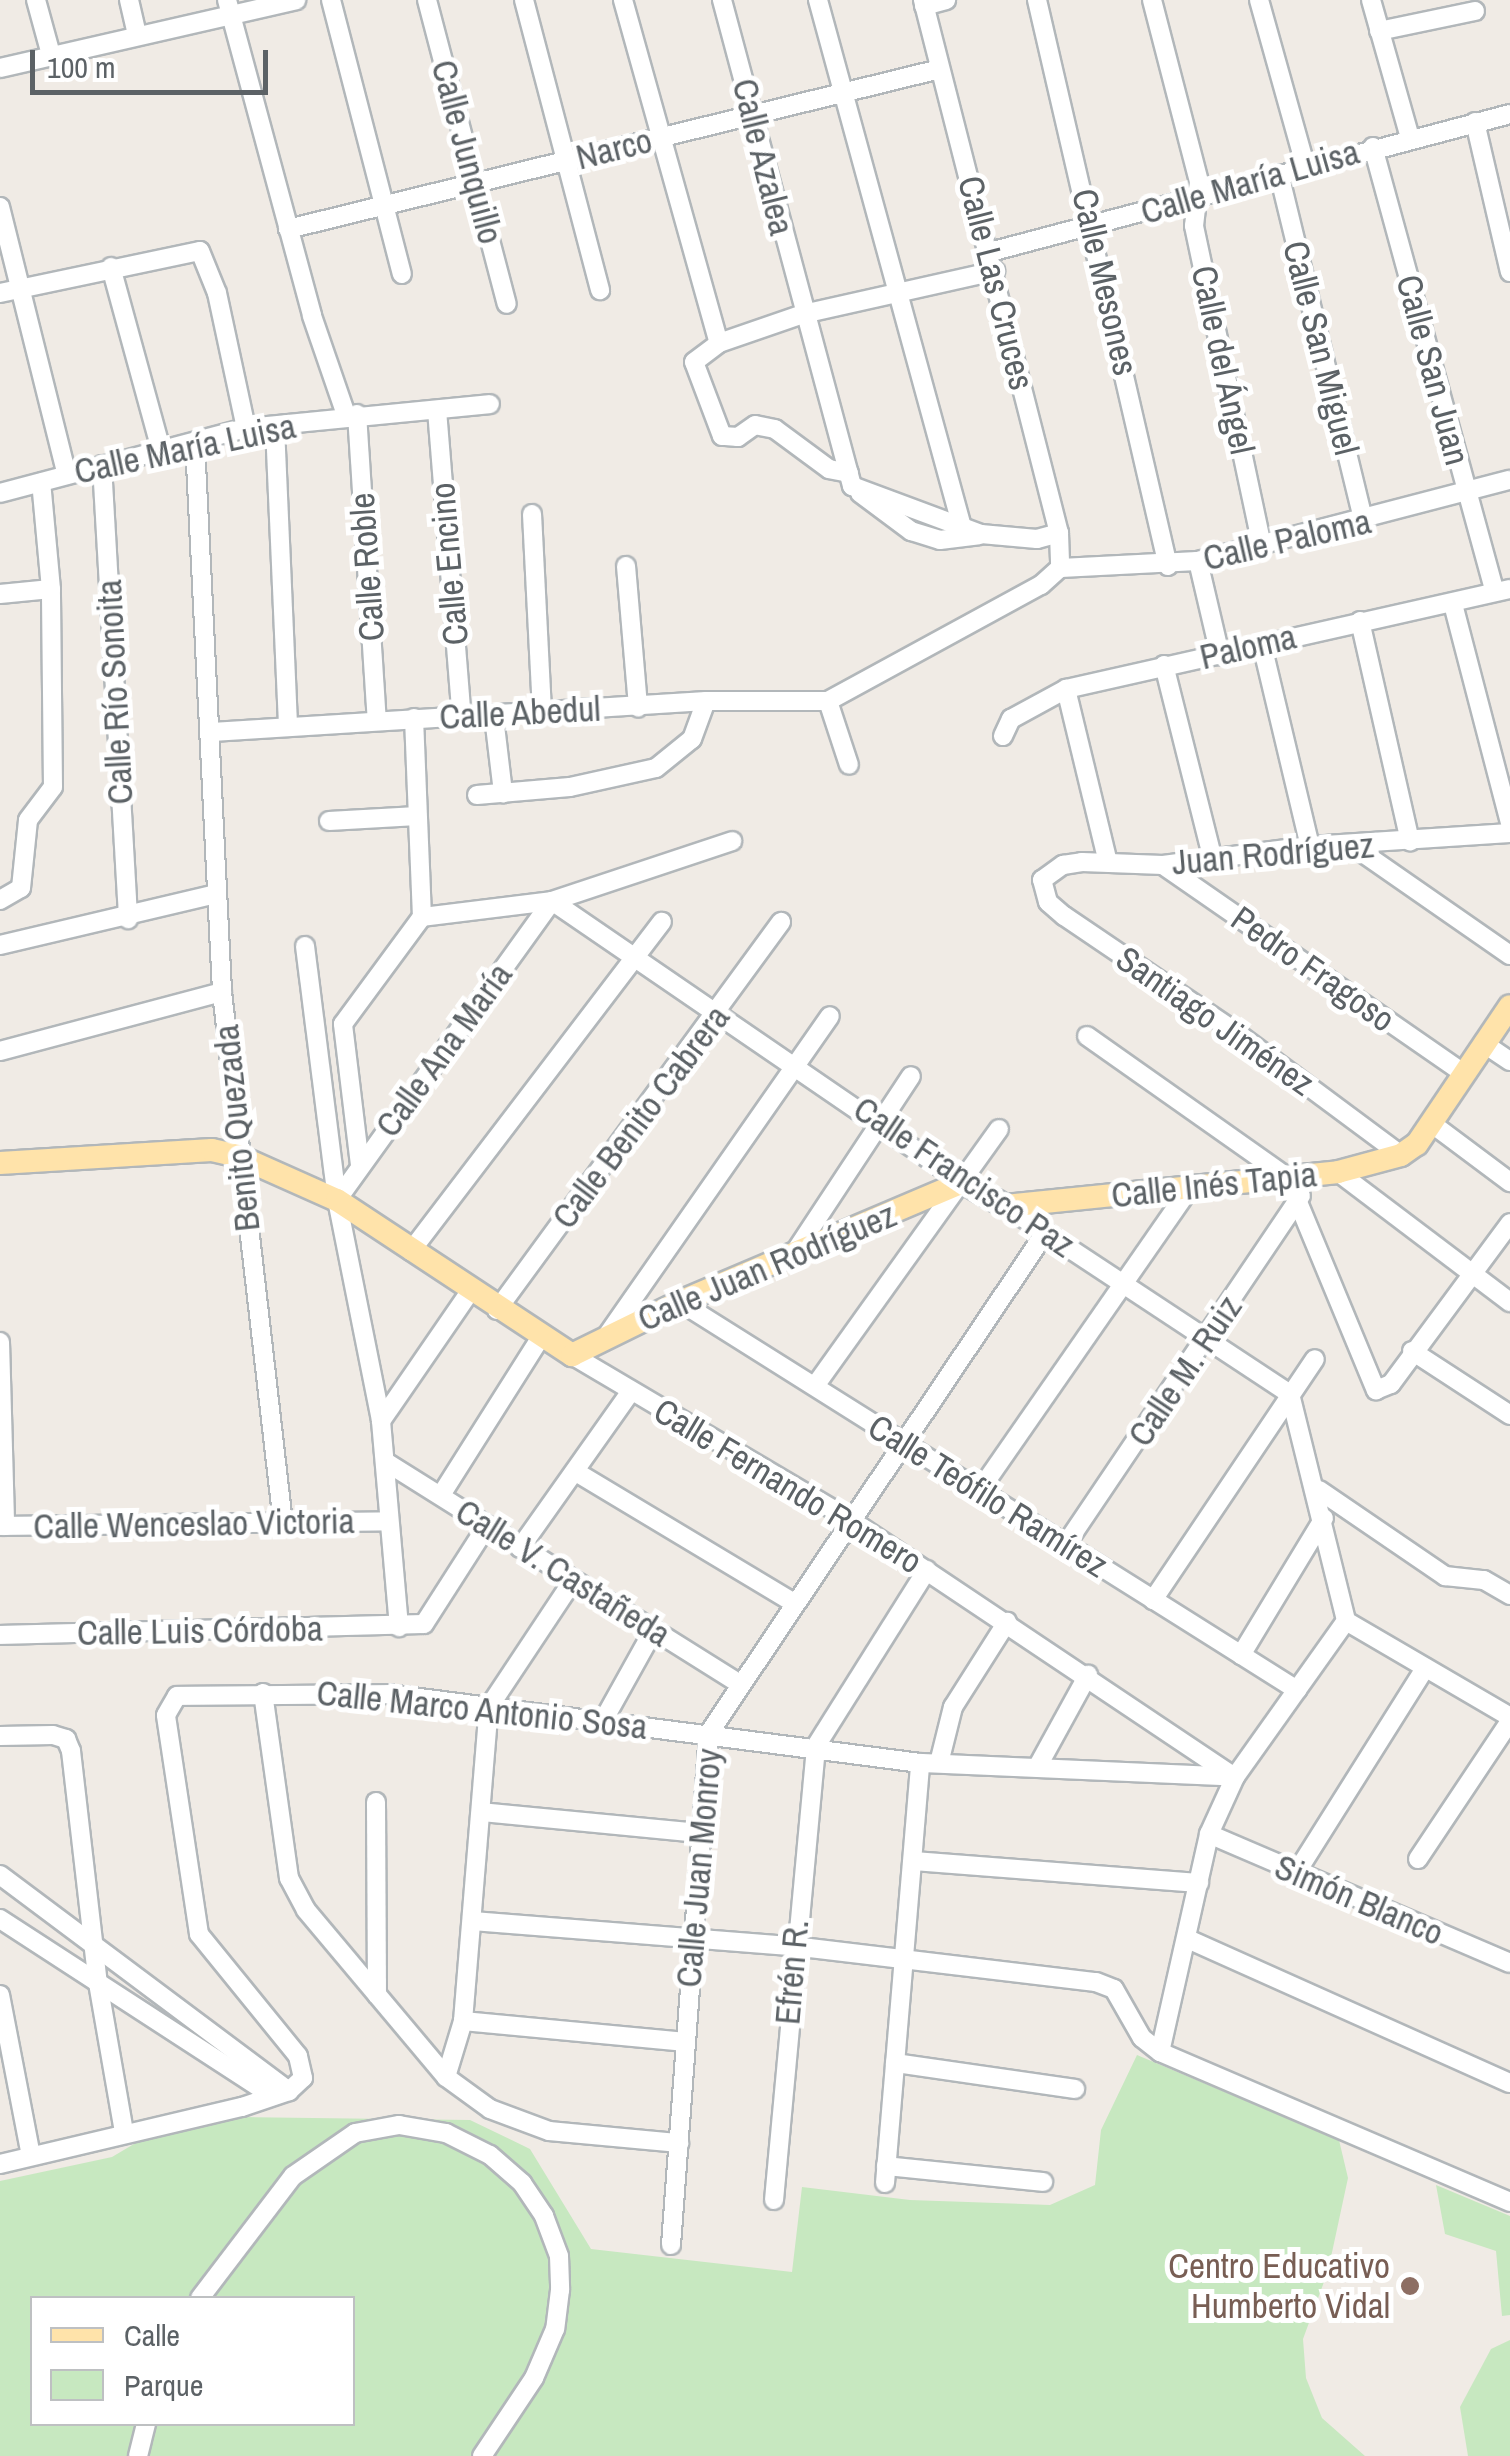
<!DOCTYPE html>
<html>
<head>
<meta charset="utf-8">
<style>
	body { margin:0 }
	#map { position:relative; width:1510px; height:2456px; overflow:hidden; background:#f0ebe5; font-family:"Archivo Narrow",sans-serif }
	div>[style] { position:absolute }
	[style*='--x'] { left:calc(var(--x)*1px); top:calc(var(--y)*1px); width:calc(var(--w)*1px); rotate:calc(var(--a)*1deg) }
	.green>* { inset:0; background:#c7e8c0 }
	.roads { filter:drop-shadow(2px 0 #b2b7ba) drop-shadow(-2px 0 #b2b7ba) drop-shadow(0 2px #b2b7ba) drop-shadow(0 -2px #b2b7ba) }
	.minor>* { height:18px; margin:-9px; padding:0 9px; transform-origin:9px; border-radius:9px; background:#fff }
	.major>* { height:22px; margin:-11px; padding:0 11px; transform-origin:11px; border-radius:11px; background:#ffe3aa }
	.dots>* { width:28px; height:28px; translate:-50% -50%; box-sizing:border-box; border:5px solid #fff; border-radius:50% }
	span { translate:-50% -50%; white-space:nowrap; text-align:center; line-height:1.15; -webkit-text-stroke:10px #fff; paint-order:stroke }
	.street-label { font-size:35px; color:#5c6266 }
	.education-label { font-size:35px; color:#785e54 }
	.right { translate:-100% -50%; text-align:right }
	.legend { position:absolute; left:30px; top:2296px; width:325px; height:130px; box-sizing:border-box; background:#fff; border:2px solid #bec0c2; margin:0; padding:12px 18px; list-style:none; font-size:30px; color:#5c6266 }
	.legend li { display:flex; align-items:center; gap:20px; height:50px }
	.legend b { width:50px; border:2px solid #bec0c2 }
	.scale { position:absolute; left:30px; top:50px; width:238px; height:45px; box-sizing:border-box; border:5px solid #5c6266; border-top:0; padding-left:12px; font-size:30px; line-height:35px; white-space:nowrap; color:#5c6266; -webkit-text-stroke:8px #fff; paint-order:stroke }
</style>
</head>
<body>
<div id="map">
	<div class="green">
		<i style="clip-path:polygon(evenodd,1137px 2055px,1339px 2140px,1348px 2178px,1328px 2271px,1303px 2339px,1306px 2378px,1322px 2418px,1365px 2456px,0 2456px,0 2181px,112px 2157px,139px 2141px,244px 2117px,470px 2120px,530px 2149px,591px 2249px,792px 2272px,802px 2187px,910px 2200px,1050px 2205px,1095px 2185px,1101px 2130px,1137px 2055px,32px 2298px,352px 2298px,352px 2424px,32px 2424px,32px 2298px)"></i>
		<i style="clip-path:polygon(1436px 2185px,1510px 2216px,1510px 2315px,1502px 2316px,1496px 2251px,1445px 2234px)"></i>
		<i style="clip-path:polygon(1510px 2340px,1510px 2456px,1468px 2456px,1460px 2407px,1491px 2349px)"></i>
	</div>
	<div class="roads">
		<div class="minor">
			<i style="--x:36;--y:0;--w:57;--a:74.7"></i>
			<i style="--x:129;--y:0;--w:37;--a:77"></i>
			<i style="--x:227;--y:0;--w:327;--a:74.9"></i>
			<i style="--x:312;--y:316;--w:105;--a:71"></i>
			<i style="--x:331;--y:0;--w:283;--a:75.5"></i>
			<i style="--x:427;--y:0;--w:314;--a:75.3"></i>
			<i style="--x:524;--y:0;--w:300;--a:75.3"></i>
			<i style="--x:623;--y:0;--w:356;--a:74.4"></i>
			<i style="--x:722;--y:0;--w:503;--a:75.02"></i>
			<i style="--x:818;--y:0;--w:546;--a:74.72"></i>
			<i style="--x:923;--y:0;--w:550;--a:75.69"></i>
			<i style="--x:1059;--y:533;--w:35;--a:88"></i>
			<i style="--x:1037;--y:0;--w:581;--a:76.97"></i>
			<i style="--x:1152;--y:0;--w:188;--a:75.5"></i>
			<i style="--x:1199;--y:182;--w:44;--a:96.5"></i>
			<i style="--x:1194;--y:226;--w:326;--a:78"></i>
			<i style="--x:1259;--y:0;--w:171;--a:74.4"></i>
			<i style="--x:1371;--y:0;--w:143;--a:74.2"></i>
			<i style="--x:924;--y:6;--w:23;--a:-15"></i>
			<i style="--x:1379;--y:31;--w:98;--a:-11.8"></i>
			<i style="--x:0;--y:68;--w:304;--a:-12.9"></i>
			<i style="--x:1475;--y:122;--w:154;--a:76.9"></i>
			<i style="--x:1373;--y:147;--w:461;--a:74.7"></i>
			<i style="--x:1279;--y:174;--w:359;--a:76.3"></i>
			<i style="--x:0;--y:207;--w:276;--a:76"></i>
			<i style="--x:288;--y:229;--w:671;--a:-13.79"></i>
			<i style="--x:990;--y:252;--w:538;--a:-14.86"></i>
			<i style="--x:111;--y:267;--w:190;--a:74.7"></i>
			<i style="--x:0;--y:293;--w:204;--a:-11.9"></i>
			<i style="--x:200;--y:251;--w:45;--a:68"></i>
			<i style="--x:217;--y:293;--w:138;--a:77.9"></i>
			<i style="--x:437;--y:410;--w:309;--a:85.4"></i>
			<i style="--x:357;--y:414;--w:307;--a:86.3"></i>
			<i style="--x:275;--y:427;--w:298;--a:87.5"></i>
			<i style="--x:195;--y:443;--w:550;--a:87.18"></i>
			<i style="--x:222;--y:992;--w:534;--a:83.45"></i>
			<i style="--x:102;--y:465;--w:455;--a:86.7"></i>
			<i style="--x:849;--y:473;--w:20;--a:-169"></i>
			<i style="--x:829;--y:469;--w:67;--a:-143.5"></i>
			<i style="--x:775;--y:429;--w:20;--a:-169"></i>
			<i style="--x:755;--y:425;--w:21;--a:145"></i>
			<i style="--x:738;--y:437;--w:16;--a:-176"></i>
			<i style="--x:722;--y:436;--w:79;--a:-110.7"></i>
			<i style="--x:694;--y:362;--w:31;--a:-37"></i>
			<i style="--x:719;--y:343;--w:89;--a:-19"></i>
			<i style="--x:803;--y:314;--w:197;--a:-12.6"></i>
			<i style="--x:852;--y:486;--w:138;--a:20.4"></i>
			<i style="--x:981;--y:534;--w:56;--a:5.1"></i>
			<i style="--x:1037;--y:539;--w:23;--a:-15"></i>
			<i style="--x:0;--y:493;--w:254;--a:-14.8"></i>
			<i style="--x:246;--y:428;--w:245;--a:-5.6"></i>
			<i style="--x:860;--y:493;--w:64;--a:36.7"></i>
			<i style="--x:911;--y:531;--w:30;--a:17"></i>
			<i style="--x:940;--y:540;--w:39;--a:-7"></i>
			<i style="--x:532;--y:514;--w:198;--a:87.1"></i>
			<i style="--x:1198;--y:561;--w:97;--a:76.8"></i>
			<i style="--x:626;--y:566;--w:142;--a:85.1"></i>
			<i style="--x:1060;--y:568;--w:138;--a:-2.9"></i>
			<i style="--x:1198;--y:561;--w:322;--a:-14.6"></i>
			<i style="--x:0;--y:594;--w:51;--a:-5.6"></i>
			<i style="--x:1453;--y:604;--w:226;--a:75.4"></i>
			<i style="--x:1360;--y:621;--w:226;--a:77.2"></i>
			<i style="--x:1262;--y:645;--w:207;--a:76.6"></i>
			<i style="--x:1164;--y:665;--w:197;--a:75.9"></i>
			<i style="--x:1066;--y:689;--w:178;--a:76.4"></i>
			<i style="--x:828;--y:701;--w:67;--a:71.8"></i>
			<i style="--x:494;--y:717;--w:77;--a:83.2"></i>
			<i style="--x:414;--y:718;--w:199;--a:87.7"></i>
			<i style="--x:212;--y:732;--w:495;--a:-3.6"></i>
			<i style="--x:706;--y:701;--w:122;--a:0"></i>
			<i style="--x:828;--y:701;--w:243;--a:-28.6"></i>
			<i style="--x:1041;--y:585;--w:25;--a:-42"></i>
			<i style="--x:1003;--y:736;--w:19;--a:-65"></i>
			<i style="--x:1011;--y:719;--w:63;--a:-28.6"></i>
			<i style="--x:1066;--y:689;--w:455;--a:-12.7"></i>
			<i style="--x:477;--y:795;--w:93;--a:-4.9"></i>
			<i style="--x:570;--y:787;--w:88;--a:-12.5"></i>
			<i style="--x:656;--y:768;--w:46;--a:-38.9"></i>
			<i style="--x:692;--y:739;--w:40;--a:-69.8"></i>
			<i style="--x:329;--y:821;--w:88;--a:-3.3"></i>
			<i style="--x:1353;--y:846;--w:191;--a:34.8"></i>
			<i style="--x:1163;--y:865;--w:365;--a:34.7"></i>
			<i style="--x:0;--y:900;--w:24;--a:-30"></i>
			<i style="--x:21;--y:888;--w:68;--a:-84.1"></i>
			<i style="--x:28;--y:820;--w:41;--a:-52.9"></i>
			<i style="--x:53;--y:787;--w:198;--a:-90.6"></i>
			<i style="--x:51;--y:589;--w:107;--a:-95.3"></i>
			<i style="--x:422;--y:917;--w:131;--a:-7"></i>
			<i style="--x:552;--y:901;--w:498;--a:34.4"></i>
			<i style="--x:0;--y:945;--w:222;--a:-13.3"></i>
			<i style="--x:305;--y:946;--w:256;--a:82.8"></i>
			<i style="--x:337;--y:1200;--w:225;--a:78.7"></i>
			<i style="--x:381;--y:1421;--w:207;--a:85"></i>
			<i style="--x:1087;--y:1036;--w:246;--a:35.2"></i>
			<i style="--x:1288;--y:1178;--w:230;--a:67.5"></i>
			<i style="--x:1376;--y:1390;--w:16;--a:-22"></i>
			<i style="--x:1391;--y:1384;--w:200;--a:-53.5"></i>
			<i style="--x:1483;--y:1043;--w:32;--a:34"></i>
			<i style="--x:0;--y:1051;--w:230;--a:-14.9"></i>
			<i style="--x:1431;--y:1123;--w:99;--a:36.8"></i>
			<i style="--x:1401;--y:1155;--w:204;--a:-143.4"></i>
			<i style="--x:1237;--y:1033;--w:209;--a:-145.9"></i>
			<i style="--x:1064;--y:916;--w:21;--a:-139"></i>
			<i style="--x:1048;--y:902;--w:23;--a:-105"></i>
			<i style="--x:1042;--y:880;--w:26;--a:-36"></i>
			<i style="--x:1063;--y:865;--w:19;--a:-9"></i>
			<i style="--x:1082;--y:862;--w:81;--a:2.1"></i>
			<i style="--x:1163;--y:865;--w:148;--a:-7.4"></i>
			<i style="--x:1310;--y:846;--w:200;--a:-3.7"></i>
			<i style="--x:360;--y:1165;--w:142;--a:-96.9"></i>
			<i style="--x:343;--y:1024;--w:133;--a:-53.6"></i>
			<i style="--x:1338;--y:1172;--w:216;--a:37.1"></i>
			<i style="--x:337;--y:1200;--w:368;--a:-54.3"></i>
			<i style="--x:552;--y:901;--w:190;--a:-18.4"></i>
			<i style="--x:1005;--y:1206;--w:341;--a:33.4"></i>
			<i style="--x:1290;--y:1394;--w:234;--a:76.1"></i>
			<i style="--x:411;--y:1251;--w:414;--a:-52.7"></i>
			<i style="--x:793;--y:1255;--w:214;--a:-56.6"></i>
			<i style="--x:680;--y:1302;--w:729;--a:32.16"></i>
			<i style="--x:497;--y:1310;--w:481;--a:-53.8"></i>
			<i style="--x:606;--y:1337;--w:391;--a:-55.1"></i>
			<i style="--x:0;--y:1342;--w:184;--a:88.4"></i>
			<i style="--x:1412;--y:1351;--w:117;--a:33.1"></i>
			<i style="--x:572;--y:1355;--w:322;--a:30.6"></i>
			<i style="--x:849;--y:1519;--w:462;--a:33.8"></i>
			<i style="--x:815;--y:1386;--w:316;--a:-54.4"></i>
			<i style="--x:381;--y:1421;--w:159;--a:-55.5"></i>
			<i style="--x:386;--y:1462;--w:418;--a:32.1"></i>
			<i style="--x:576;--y:1472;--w:254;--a:31"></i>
			<i style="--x:980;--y:1490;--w:368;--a:-55.2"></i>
			<i style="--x:1319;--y:1490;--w:153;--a:34.3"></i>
			<i style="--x:1445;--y:1576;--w:39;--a:6"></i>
			<i style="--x:1484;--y:1580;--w:30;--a:30"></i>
			<i style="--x:441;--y:1495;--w:187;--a:-57.7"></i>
			<i style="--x:0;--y:1526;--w:388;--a:-0.7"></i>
			<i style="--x:1066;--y:1544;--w:420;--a:-56"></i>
			<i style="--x:520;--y:1548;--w:192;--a:-54.7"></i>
			<i style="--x:1153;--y:1600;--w:290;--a:-56.1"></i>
			<i style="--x:1346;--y:1621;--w:190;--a:30.3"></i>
			<i style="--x:0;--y:1635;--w:424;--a:-1.5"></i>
			<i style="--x:424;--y:1624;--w:117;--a:-57.3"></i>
			<i style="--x:1241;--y:1655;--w:160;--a:-58.8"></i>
			<i style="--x:263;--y:1693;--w:187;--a:82"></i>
			<i style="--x:289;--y:1878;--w:36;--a:62"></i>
			<i style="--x:306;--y:1910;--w:218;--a:50"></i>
			<i style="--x:446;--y:2077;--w:54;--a:36"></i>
			<i style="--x:490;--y:2109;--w:63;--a:20.4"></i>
			<i style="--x:549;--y:2131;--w:131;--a:5.3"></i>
			<i style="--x:603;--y:1721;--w:103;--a:-60.9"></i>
			<i style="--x:0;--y:1736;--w:53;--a:-1.1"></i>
			<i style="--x:53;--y:1735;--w:14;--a:17"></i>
			<i style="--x:66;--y:1739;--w:13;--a:67"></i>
			<i style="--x:71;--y:1751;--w:234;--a:83.4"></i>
			<i style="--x:98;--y:1983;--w:151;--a:80.1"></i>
			<i style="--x:939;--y:1763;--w:58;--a:-76"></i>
			<i style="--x:953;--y:1707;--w:101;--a:-57.6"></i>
			<i style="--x:1039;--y:1764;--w:102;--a:-61.2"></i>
			<i style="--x:376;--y:1802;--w:193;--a:89.7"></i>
			<i style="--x:481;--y:1812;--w:218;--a:5.5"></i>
			<i style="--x:1209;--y:1834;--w:327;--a:23.2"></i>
			<i style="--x:1418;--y:1859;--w:166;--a:-56.3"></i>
			<i style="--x:913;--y:1861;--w:287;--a:4.4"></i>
			<i style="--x:1298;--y:1870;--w:239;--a:-57.8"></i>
			<i style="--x:0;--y:1875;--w:361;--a:36.8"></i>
			<i style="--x:0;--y:1919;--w:323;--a:33"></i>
			<i style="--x:472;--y:1921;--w:322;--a:4.5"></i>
			<i style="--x:793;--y:1946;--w:305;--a:6.8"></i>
			<i style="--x:1096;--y:1982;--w:19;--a:21"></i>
			<i style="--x:1114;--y:1989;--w:56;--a:60.3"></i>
			<i style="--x:1142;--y:2038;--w:23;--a:38"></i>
			<i style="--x:1160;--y:2052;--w:381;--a:23.2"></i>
			<i style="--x:1190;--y:1940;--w:350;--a:24.1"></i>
			<i style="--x:0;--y:1995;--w:164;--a:79.1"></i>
			<i style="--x:463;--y:2021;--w:224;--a:5.4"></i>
			<i style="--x:1160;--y:2052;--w:223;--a:-77.3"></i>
			<i style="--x:1209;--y:1834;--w:63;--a:-65.5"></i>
			<i style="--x:1235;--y:1777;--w:191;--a:-54.6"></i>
			<i style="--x:895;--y:2063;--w:182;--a:8.2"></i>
			<i style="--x:446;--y:2077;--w:59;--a:-73.1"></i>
			<i style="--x:463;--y:2021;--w:315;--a:-85.3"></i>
			<i style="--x:489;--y:1707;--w:150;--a:-56.4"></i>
			<i style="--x:0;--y:2164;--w:249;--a:-13.3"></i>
			<i style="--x:242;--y:2107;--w:50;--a:-18.8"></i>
			<i style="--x:289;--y:2091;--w:19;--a:-43"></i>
			<i style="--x:303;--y:2078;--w:23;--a:-103"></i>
			<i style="--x:298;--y:2056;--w:157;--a:-129.1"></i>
			<i style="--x:199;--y:1934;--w:221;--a:-98.6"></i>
			<i style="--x:166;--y:1715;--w:22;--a:-60"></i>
			<i style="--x:177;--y:1696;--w:212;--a:-0.5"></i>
			<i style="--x:389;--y:1694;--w:535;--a:7.4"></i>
			<i style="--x:920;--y:1763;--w:315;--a:2.5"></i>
			<i style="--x:886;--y:2166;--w:158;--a:5.8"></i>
			<i style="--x:885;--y:2183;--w:421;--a:-85.2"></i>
			<i style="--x:774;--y:2200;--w:456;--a:-84.7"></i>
			<i style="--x:816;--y:1746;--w:208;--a:-57.8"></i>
			<i style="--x:671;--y:2245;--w:513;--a:-85.76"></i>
			<i style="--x:709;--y:1733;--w:602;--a:-56.1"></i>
			<i style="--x:200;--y:2298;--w:153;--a:-52.7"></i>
			<i style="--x:293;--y:2176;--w:75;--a:-34.7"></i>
			<i style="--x:355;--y:2133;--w:45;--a:-10.3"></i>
			<i style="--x:399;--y:2125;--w:48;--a:9.7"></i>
			<i style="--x:446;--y:2133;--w:49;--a:26.6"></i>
			<i style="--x:490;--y:2155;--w:43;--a:41.2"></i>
			<i style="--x:522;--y:2183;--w:40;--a:56"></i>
			<i style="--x:544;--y:2216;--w:43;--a:69.4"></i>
			<i style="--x:559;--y:2256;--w:34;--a:88"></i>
			<i style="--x:560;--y:2290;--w:39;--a:97"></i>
			<i style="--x:555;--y:2329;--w:53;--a:113.2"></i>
			<i style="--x:534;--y:2378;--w:94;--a:123.7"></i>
			<i style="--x:138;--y:2456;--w:33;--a:-76"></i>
		</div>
		<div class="major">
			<i style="--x:0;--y:1163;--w:212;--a:-3.5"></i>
			<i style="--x:212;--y:1150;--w:27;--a:13"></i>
			<i style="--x:238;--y:1156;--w:108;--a:24"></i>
			<i style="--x:337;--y:1200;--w:282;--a:33.4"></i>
			<i style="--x:572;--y:1355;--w:120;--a:-26.1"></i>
			<i style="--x:680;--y:1302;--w:307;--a:-23"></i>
			<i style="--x:963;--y:1182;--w:48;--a:29.7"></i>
			<i style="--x:1005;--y:1206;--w:335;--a:-5.8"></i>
			<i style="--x:1338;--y:1172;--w:65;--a:-15.1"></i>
			<i style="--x:1401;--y:1155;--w:19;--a:-35"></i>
			<i style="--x:1417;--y:1144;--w:166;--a:-56"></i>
		</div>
	</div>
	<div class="dots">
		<i style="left:1410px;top:2286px;background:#8d6e63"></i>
	</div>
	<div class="street-label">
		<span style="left:614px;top:149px;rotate:-14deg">Narco</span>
		<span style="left:467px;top:152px;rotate:75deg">Calle Junquillo</span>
		<span style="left:763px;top:157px;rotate:76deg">Calle Azalea</span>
		<span style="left:1250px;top:182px;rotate:-16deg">Calle María Luisa</span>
		<span style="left:1105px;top:282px;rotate:77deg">Calle Mesones</span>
		<span style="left:996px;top:283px;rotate:76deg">Calle Las Cruces</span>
		<span style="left:1321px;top:348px;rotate:76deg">Calle San Miguel</span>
		<span style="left:1223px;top:360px;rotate:78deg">Calle del Ángel</span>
		<span style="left:1433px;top:370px;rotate:75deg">Calle San Juan</span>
		<span style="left:185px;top:449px;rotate:-12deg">Calle María Luisa</span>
		<span style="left:1287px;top:540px;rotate:-13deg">Calle Paloma</span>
		<span style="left:449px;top:564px;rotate:-95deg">Calle Encino</span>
		<span style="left:367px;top:567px;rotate:-94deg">Calle Roble</span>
		<span style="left:1248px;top:647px;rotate:-13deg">Paloma</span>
		<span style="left:115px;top:692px;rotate:-93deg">Calle Río Sonoita</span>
		<span style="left:520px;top:713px;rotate:-3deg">Calle Abedul</span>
		<span style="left:1273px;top:854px;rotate:-5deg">Juan Rodríguez</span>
		<span style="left:1313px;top:969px;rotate:35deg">Pedro Fragoso</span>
		<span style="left:1215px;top:1021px;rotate:35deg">Santiago Jiménez</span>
		<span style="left:444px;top:1050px;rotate:-54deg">Calle Ana María</span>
		<span style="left:641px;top:1117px;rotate:-53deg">Calle Benito Cabrera</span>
		<span style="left:237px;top:1128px;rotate:-96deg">Benito Quezada</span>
		<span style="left:964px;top:1177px;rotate:34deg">Calle Francisco Paz</span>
		<span style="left:1214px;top:1185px;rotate:-6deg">Calle Inés Tapia</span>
		<span style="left:767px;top:1267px;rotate:-23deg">Calle Juan Rodríguez</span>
		<span style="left:1185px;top:1371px;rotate:-56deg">Calle M. Ruiz</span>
		<span style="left:788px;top:1486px;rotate:31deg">Calle Fernando Romero</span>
		<span style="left:988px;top:1496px;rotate:32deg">Calle Teófilo Ramírez</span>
		<span style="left:194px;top:1524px;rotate:-1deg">Calle Wenceslao Victoria</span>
		<span style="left:563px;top:1573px;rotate:32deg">Calle V. Castañeda</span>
		<span style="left:200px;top:1631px;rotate:-1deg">Calle Luis Córdoba</span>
		<span style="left:482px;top:1710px;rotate:6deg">Calle Marco Antonio Sosa</span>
		<span style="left:699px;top:1868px;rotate:-85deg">Calle Juan Monroy</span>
		<span style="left:1359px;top:1900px;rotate:23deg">Simón Blanco</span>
		<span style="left:792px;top:1972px;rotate:-85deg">Efrén R.</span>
	</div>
	<div class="education-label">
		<span class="right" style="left:1390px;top:2286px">Centro Educativo<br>Humberto Vidal</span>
	</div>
	<ul class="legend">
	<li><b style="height:12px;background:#ffe3aa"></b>Calle</li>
	<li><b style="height:28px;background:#c7e8c0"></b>Parque</li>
	</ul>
	<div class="scale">100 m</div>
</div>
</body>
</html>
